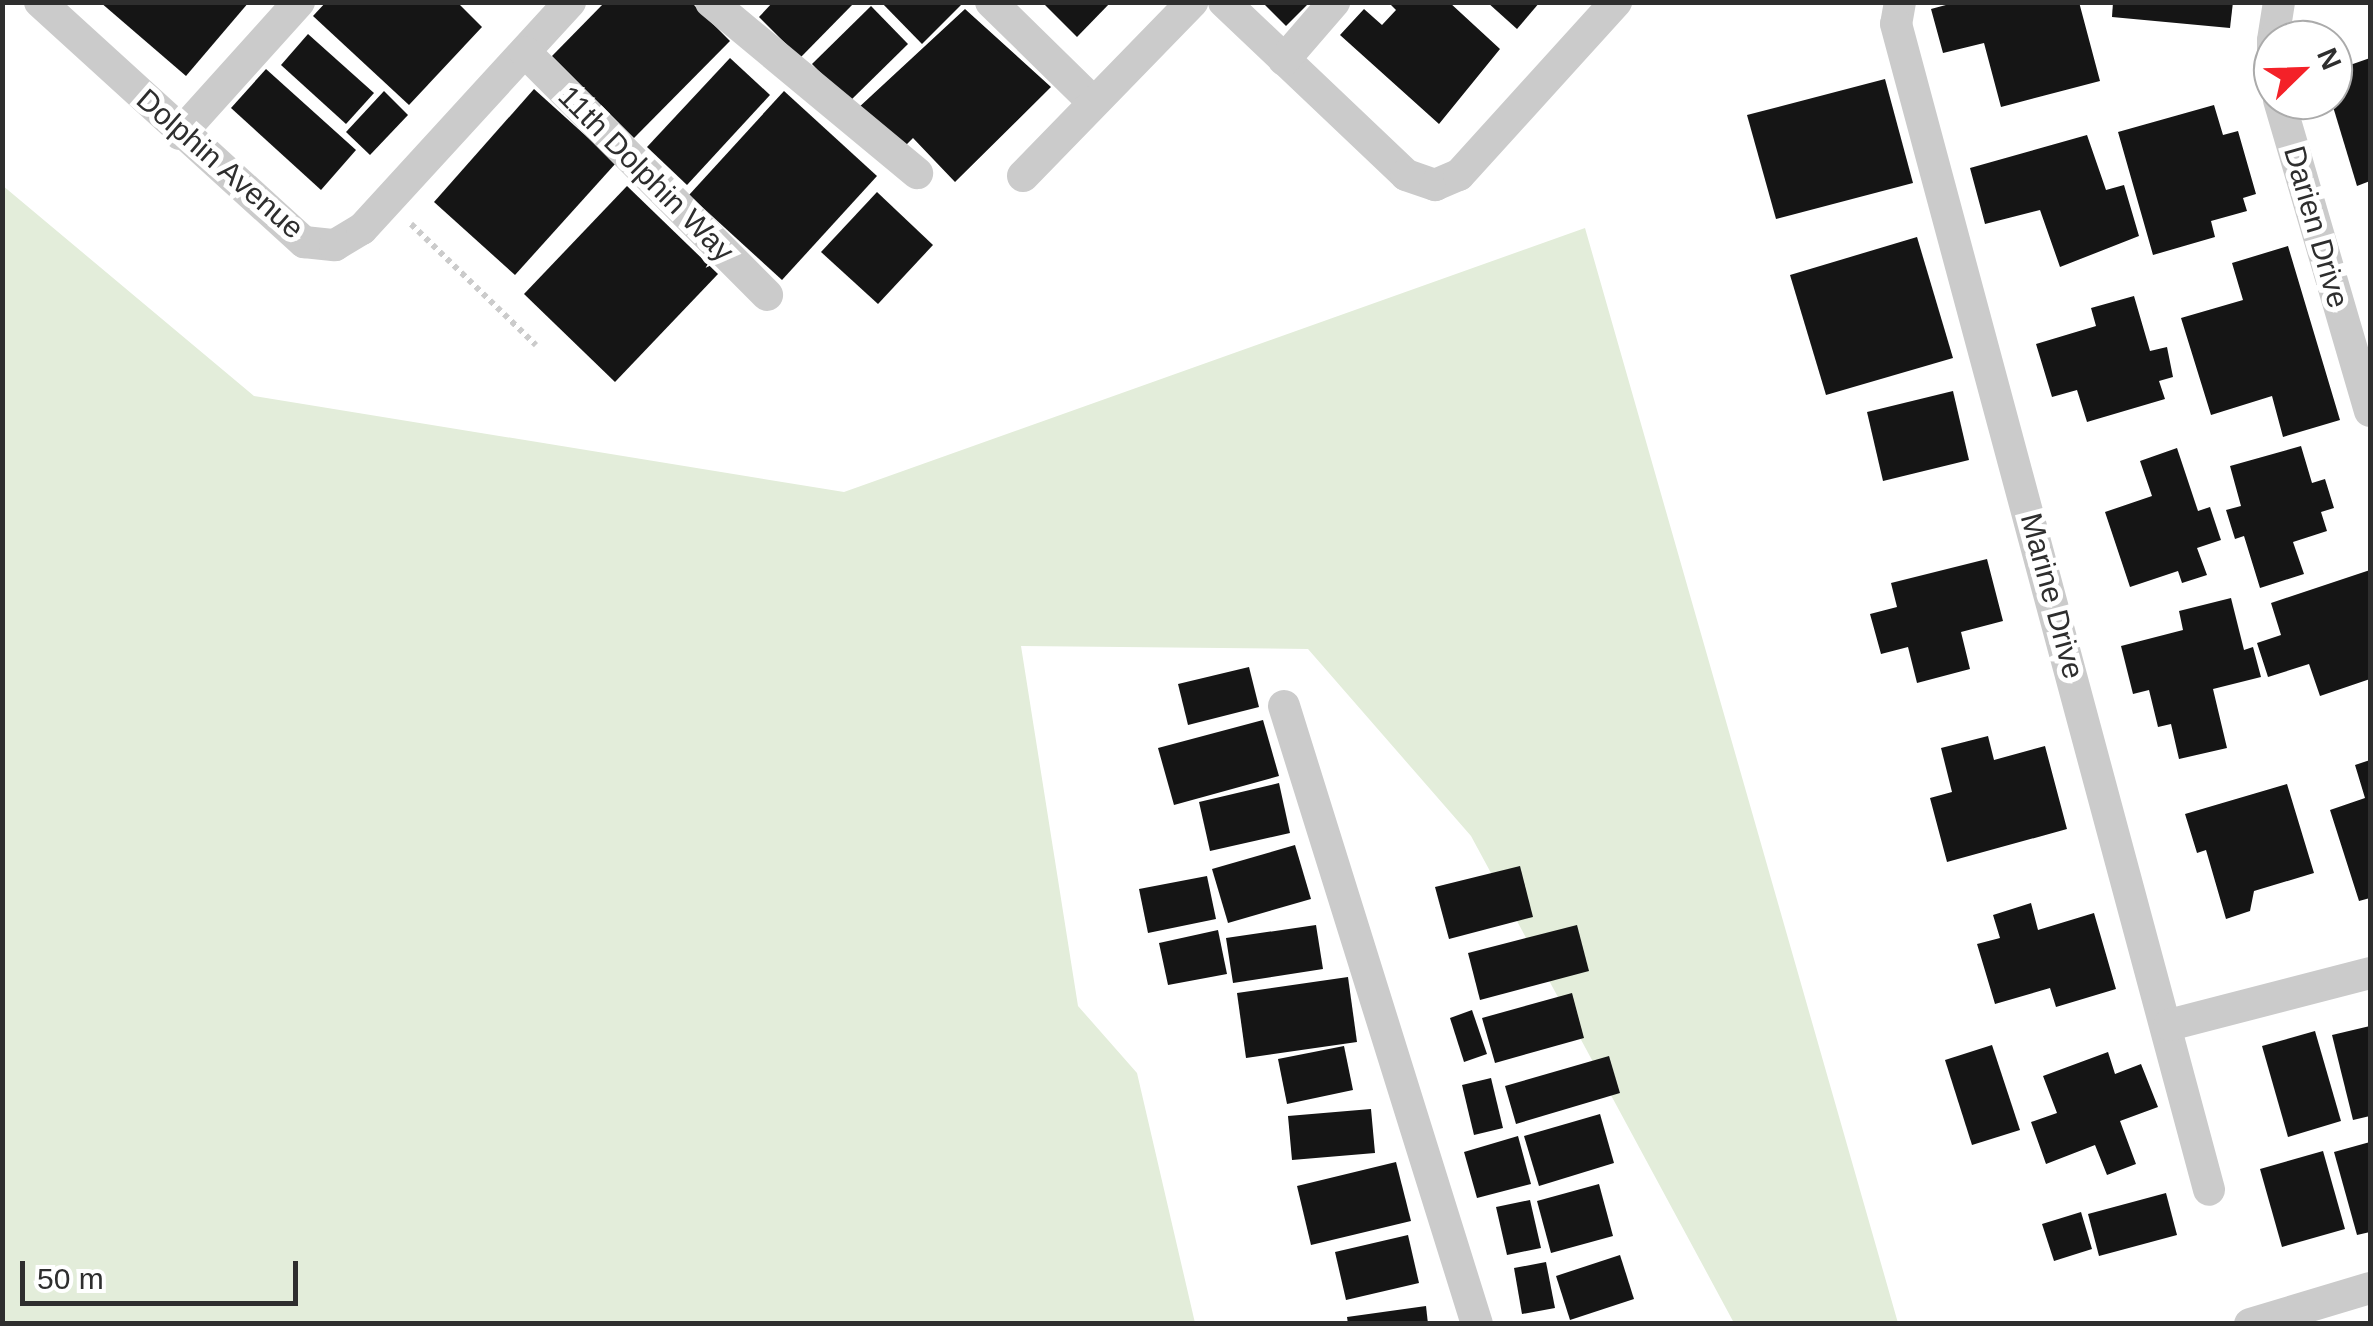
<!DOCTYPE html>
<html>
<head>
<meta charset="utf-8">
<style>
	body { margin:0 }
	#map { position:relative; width:2373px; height:1326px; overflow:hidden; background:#fff; font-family:Arial,sans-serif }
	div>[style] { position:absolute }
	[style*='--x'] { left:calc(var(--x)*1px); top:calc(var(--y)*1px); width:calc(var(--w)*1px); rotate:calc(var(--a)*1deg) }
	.green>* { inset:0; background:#e3edda }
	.building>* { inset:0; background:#151515 }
	.path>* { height:6px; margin-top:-3px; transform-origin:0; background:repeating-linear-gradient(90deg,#cbcbcb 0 5px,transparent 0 10px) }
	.street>* { height:32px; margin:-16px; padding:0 16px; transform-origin:16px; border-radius:16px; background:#cbcbcb }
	span { translate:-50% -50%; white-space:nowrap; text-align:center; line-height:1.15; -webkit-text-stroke:10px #fff; paint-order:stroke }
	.street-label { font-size:30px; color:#2e2e2e }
	.frame { position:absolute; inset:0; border:5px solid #2e2e2e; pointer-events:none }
	.north { position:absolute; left:2253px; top:20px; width:100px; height:100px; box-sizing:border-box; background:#fff; border:2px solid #ababab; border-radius:50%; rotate:67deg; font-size:28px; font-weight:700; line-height:40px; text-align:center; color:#2e2e2e }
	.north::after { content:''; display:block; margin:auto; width:35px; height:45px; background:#f42128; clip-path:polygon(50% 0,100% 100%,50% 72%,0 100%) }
	.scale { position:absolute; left:20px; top:1261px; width:278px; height:45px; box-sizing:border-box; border:5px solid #2e2e2e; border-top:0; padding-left:12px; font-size:30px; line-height:35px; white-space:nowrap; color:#2e2e2e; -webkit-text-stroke:8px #fff; paint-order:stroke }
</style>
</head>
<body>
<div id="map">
	<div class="green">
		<i style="clip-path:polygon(2px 185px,254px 396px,844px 492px,1585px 228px,1898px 1323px,1734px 1323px,1471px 836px,1308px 649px,1021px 646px,1078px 1006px,1137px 1073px,1195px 1323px,3px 1323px)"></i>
	</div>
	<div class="building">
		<i style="clip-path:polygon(100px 2px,249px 2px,186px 76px)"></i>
		<i style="clip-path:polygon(326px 2px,457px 2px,482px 27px,409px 105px,313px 16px)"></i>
		<i style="clip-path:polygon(605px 2px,691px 2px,730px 41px,634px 138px,552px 56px)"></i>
		<i style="clip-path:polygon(773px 2px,855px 2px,800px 58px,759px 17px)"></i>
		<i style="clip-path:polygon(881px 2px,964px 2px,922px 44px)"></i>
		<i style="clip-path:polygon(1042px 2px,1111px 2px,1077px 37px)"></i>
		<i style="clip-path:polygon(1262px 2px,1310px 2px,1286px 26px)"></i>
		<i style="clip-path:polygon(1388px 2px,1449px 2px,1500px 49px,1439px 124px,1340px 35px,1364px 9px,1382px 25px,1396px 10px)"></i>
		<i style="clip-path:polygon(1487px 2px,1540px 2px,1517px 29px)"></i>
		<i style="clip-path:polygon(1957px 2px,2079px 2px,2100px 81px,2001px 107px,1984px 43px,1943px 53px,1931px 9px)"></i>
		<i style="clip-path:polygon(2113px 2px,2233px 2px,2230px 28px,2112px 17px)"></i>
		<i style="clip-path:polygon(871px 6px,908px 44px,849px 102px,812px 64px)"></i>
		<i style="clip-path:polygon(965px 9px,1051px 87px,955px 182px,913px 138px,900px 151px,857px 109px)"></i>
		<i style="clip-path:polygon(308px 34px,374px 93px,346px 124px,281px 65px)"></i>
		<i style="clip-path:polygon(730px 58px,770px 95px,687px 185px,647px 147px)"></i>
		<i style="clip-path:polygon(2370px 58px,2370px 181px,2357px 186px,2331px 100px,2333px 71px)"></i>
		<i style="clip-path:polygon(266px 69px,356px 150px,321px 190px,231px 108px)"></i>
		<i style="clip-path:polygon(1885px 79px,1913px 183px,1776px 219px,1747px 115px)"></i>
		<i style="clip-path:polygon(534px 89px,616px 163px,515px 275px,434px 202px)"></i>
		<i style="clip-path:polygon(384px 91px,408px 115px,370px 155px,346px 132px)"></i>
		<i style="clip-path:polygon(784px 91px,877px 176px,782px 280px,689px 195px)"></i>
		<i style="clip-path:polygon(2214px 105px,2223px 135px,2238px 131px,2256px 194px,2243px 198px,2247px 211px,2211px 221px,2215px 237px,2153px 255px,2118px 132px)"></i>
		<i style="clip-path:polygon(2087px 135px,2106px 190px,2124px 185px,2139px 236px,2060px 267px,2040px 210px,1985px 224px,1970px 168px)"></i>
		<i style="clip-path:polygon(627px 186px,718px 274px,615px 382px,524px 294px)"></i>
		<i style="clip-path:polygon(877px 192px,933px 245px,878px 304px,821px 252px)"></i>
		<i style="clip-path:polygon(1917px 237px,1953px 358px,1826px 395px,1790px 275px)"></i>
		<i style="clip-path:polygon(2288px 246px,2340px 420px,2283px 437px,2272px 396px,2211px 415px,2181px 318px,2243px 300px,2232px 263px)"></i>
		<i style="clip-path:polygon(2134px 296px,2150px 351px,2167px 347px,2173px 377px,2159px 381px,2165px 399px,2087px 422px,2077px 390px,2052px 397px,2036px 344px,2096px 326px,2091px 308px)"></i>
		<i style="clip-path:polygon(1953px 391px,1969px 460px,1883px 481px,1867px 412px)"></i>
		<i style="clip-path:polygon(2301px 446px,2312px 483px,2325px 479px,2334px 508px,2321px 512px,2327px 531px,2293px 542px,2304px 574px,2260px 588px,2244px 536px,2235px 539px,2226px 510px,2241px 506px,2230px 466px)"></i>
		<i style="clip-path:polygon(2177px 448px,2198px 511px,2210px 507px,2221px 540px,2197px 548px,2207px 575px,2182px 583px,2178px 571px,2130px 587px,2105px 512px,2152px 496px,2140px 461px)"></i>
		<i style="clip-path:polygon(1987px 559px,2003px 621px,1961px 632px,1970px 669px,1917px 683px,1908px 647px,1881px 654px,1870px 614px,1897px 607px,1891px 583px)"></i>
		<i style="clip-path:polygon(2370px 570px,2370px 679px,2320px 696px,2309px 664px,2268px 677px,2257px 643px,2281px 635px,2271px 603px)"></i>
		<i style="clip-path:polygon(2231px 598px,2244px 650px,2253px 647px,2261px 677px,2213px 689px,2227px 748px,2179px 759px,2171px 724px,2158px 727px,2149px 690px,2133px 694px,2121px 646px,2183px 630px,2179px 611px)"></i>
		<i style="clip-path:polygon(1249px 667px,1259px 707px,1188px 725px,1178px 684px)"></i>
		<i style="clip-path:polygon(1263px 720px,1279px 776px,1174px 805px,1158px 748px)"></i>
		<i style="clip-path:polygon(1988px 736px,1994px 760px,2045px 746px,2067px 829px,1947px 862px,1930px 798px,1952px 792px,1941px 748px)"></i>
		<i style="clip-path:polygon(2370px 760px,2370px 898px,2359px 901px,2330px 810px,2365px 798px,2355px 765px)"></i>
		<i style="clip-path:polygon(1279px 783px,1290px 833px,1210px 851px,1199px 802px)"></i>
		<i style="clip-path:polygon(2287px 784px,2314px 873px,2254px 891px,2250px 911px,2226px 919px,2206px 850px,2197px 853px,2185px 814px)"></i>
		<i style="clip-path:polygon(1295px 845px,1311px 899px,1228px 923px,1212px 869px)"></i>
		<i style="clip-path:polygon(1520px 866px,1533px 917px,1449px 939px,1435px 887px)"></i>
		<i style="clip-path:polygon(1207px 876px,1216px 919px,1148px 933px,1139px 889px)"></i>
		<i style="clip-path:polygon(2031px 903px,2038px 930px,2094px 913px,2116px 989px,2056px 1007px,2050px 988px,1995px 1004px,1977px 944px,2000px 938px,1993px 915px)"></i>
		<i style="clip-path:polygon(1316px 925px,1323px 969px,1233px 983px,1226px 938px)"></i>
		<i style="clip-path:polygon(1577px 925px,1589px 971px,1480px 1000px,1468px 953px)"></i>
		<i style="clip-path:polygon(1218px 930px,1227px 974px,1168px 985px,1159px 943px)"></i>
		<i style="clip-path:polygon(1348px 977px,1357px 1042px,1246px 1058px,1237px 993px)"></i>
		<i style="clip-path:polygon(1572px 993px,1584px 1038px,1495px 1063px,1482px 1018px)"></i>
		<i style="clip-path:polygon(1472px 1010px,1487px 1054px,1464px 1062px,1450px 1018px)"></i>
		<i style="clip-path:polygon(2370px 1026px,2370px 1116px,2353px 1120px,2332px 1035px)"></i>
		<i style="clip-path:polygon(2315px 1031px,2341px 1121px,2288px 1137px,2262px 1046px)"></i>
		<i style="clip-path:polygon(1992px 1045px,2020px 1130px,1972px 1145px,1945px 1060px)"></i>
		<i style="clip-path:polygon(1344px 1046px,1353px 1090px,1287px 1104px,1278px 1059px)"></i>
		<i style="clip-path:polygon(2108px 1052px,2115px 1074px,2141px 1064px,2158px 1107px,2120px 1121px,2136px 1164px,2107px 1175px,2095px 1145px,2046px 1164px,2031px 1122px,2057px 1113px,2043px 1076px)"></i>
		<i style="clip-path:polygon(1609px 1056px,1620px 1093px,1516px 1124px,1505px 1086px)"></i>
		<i style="clip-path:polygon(1491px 1078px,1503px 1128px,1474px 1135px,1462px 1085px)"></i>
		<i style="clip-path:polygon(1371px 1109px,1375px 1153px,1292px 1160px,1288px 1116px)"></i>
		<i style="clip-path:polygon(1600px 1114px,1614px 1163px,1539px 1186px,1524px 1136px)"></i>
		<i style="clip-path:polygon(1518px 1136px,1531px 1184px,1477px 1198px,1464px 1152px)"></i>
		<i style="clip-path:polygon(2370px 1142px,2370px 1232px,2357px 1235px,2334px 1152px)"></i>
		<i style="clip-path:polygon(2323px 1151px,2345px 1229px,2282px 1247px,2260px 1169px)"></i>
		<i style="clip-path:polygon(1396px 1162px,1411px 1221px,1311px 1245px,1297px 1186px)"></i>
		<i style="clip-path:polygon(1599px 1184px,1613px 1236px,1551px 1253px,1537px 1201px)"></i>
		<i style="clip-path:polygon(2166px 1193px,2177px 1235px,2099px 1256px,2088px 1214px)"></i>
		<i style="clip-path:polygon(1530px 1200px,1541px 1248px,1507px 1255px,1496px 1207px)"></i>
		<i style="clip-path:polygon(2081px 1212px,2092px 1249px,2054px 1261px,2042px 1224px)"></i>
		<i style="clip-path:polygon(1408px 1235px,1419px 1283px,1346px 1300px,1335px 1252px)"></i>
		<i style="clip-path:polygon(1620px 1255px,1634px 1299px,1570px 1320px,1556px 1276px)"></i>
		<i style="clip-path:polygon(1546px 1262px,1555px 1308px,1522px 1314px,1514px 1268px)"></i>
		<i style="clip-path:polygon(1426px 1306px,1428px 1324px,1348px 1324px,1347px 1317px)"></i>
	</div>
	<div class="path">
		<i style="--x:411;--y:224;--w:174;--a:44.1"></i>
	</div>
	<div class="street">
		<i style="--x:40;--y:2;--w:357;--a:42.3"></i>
		<i style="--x:304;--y:242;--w:31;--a:6"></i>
		<i style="--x:335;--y:245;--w:31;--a:-31"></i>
		<i style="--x:362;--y:229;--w:308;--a:-47.5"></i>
		<i style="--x:711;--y:2;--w:268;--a:39.7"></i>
		<i style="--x:991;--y:2;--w:140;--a:44.4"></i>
		<i style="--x:1224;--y:2;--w:251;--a:43.5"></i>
		<i style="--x:1406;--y:175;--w:31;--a:19"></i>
		<i style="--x:1435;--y:185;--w:26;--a:-23"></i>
		<i style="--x:1459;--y:175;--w:234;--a:-47.8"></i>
		<i style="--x:1900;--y:2;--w:22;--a:100"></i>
		<i style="--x:1896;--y:24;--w:1207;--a:74.97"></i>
		<i style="--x:2273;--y:40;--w:38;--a:-81"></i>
		<i style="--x:2273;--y:41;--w:38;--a:90"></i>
		<i style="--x:525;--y:52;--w:343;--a:45.1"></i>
		<i style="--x:1284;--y:60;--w:77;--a:-49.2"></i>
		<i style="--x:2279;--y:100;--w:324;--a:73.7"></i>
		<i style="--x:180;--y:134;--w:178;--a:-48"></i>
		<i style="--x:1023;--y:176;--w:243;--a:-45.8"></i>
		<i style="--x:1284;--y:706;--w:647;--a:72.66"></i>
		<i style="--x:2169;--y:1025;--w:208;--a:-14.5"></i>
		<i style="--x:2250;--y:1324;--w:125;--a:-16.7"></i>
	</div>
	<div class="street-label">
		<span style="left:220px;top:164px;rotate:41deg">Dolphin Avenue</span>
		<span style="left:646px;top:174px;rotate:45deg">11th Dolphin Way</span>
		<span style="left:2316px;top:227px;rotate:74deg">Darien Drive</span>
		<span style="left:2052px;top:596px;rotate:75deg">Marine Drive</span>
	</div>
	<div class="frame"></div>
	<div class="north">N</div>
	<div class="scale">50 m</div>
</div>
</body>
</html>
